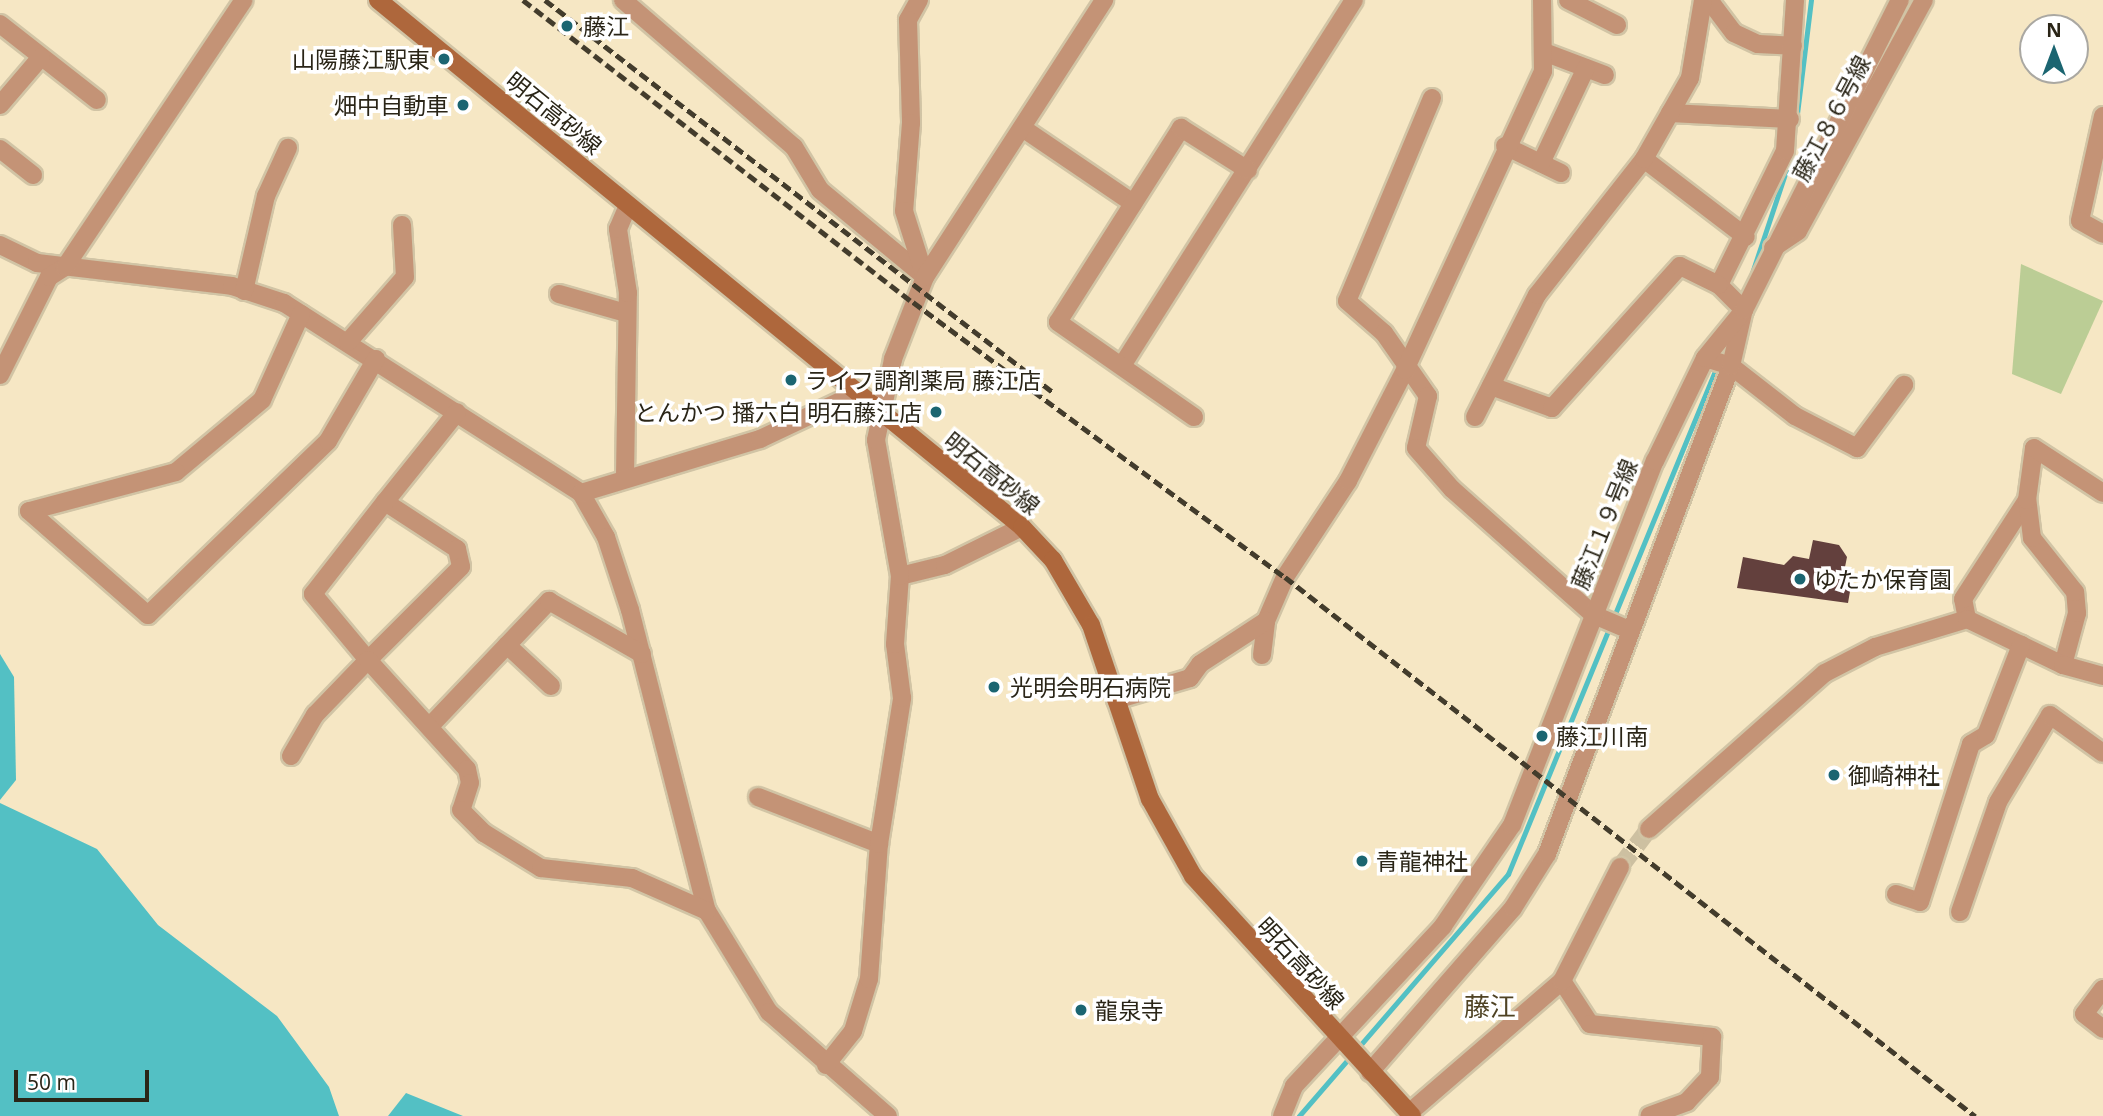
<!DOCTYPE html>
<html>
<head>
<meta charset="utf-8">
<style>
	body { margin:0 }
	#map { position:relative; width:2103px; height:1116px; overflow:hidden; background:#f6e7c4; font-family:"Open Sans","Noto Sans JP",sans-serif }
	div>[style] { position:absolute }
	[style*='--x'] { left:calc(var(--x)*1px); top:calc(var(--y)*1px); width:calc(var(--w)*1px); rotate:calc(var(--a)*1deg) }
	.green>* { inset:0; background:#bbcd95 }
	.water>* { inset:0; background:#53c0c4 }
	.stream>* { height:5px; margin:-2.5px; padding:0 2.5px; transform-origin:2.5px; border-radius:2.5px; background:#53c0c4 }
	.building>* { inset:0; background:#63403d }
	.minor-tunnel>* { height:18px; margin-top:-9px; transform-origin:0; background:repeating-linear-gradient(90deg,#cdc0a1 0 18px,transparent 0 27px) }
	.roads { filter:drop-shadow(2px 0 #d1c4a5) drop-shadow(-2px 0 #d1c4a5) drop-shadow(0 2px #d1c4a5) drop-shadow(0 -2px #d1c4a5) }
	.minor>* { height:18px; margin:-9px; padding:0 9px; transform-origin:9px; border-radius:9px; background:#c49376 }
	.tertiary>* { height:18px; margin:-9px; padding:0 9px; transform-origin:9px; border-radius:9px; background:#c49376 }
	.secondary>* { height:18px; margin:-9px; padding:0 9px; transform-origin:9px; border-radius:9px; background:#ae673c }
	.rail>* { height:5px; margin-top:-2.5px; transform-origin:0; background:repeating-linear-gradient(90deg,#433c2c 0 10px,transparent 0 15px) }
	.dots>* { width:19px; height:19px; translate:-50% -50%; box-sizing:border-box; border:4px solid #fff; border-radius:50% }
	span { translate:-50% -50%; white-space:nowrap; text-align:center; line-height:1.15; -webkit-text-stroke:7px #fff; paint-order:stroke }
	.poi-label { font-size:23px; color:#2a2517 }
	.left { translate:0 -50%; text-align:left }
	.right { translate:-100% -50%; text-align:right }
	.street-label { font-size:23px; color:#2a2517 }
	.quarter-label { font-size:26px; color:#4f4324 }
	.north { position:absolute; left:2019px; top:14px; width:70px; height:70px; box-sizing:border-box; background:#fff; border:2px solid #aaa8a2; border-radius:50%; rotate:0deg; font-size:19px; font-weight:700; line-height:28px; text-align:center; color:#2a2517 }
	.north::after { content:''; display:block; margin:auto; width:24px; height:32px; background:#1b6571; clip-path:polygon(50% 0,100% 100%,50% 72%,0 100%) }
	.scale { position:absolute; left:14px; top:1070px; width:135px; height:32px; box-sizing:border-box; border:4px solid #2a2517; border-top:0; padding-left:9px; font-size:21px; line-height:24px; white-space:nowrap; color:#2a2517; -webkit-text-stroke:5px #fff; paint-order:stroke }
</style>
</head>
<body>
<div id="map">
	<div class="green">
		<i style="clip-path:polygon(2021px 264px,2103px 301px,2061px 394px,2012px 374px)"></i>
	</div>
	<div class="water">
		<i style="clip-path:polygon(0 654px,14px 677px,16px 780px,0 800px)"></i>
		<i style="clip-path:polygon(0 803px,97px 849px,158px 925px,277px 1016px,329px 1087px,339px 1116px,0 1116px)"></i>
		<i style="clip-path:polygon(406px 1093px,463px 1116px,388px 1116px)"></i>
	</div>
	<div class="stream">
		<i style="--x:1796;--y:122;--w:123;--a:-83"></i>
		<i style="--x:1750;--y:279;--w:126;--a:-71.6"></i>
		<i style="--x:1299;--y:1116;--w:320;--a:-49.2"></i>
		<i style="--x:1508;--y:874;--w:573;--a:-67.64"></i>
	</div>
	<div class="building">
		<i style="clip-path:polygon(1813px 540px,1839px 545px,1847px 557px,1844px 572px,1853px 574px,1848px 603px,1737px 588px,1743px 557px,1784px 565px,1793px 556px,1809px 559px)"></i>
	</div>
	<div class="minor-tunnel">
		<i style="--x:1620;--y:867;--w:48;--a:-52.7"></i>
	</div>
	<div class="roads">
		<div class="minor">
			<i style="--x:623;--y:0;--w:225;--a:40.7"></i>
			<i style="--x:794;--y:147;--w:50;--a:58.8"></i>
			<i style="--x:820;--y:190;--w:136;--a:39.6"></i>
			<i style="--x:919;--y:0;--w:23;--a:119"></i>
			<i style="--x:908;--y:20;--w:103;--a:88.3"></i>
			<i style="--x:911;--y:123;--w:88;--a:94.5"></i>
			<i style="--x:904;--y:211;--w:69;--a:72.3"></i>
			<i style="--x:1568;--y:0;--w:55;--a:27"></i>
			<i style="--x:1709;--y:0;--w:41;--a:52.9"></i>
			<i style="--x:1734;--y:33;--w:26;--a:25"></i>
			<i style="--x:1758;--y:44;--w:35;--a:3"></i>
			<i style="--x:0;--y:24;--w:123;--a:38.1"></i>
			<i style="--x:1544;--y:52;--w:65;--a:20.7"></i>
			<i style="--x:1432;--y:98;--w:220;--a:112.7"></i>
			<i style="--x:1347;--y:301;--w:49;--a:40.9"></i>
			<i style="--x:1384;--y:333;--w:77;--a:55.1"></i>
			<i style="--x:1428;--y:396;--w:53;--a:103"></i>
			<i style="--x:1416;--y:448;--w:55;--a:48.7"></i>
			<i style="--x:1452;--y:489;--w:190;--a:41.6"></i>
			<i style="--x:1594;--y:615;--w:39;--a:23"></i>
			<i style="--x:0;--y:105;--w:63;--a:-49.5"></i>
			<i style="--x:1670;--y:113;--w:120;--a:2.9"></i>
			<i style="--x:2103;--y:116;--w:107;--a:102.4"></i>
			<i style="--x:2080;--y:221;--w:26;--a:29"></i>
			<i style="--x:1024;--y:129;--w:132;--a:34.2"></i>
			<i style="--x:1505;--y:146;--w:62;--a:25.7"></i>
			<i style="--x:0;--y:149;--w:42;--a:38.2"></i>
			<i style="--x:1644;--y:159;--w:128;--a:37.4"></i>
			<i style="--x:1541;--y:163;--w:105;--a:-64.7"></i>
			<i style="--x:0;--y:245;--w:41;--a:25.9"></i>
			<i style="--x:37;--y:263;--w:196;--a:6.7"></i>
			<i style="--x:232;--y:286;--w:55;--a:18.1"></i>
			<i style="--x:284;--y:303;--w:353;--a:32.6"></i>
			<i style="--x:581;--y:493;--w:51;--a:60.4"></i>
			<i style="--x:606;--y:537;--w:77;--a:71.8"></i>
			<i style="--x:630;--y:610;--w:311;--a:75.7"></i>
			<i style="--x:707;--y:911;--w:119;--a:58.5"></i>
			<i style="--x:769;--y:1012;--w:158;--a:41.2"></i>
			<i style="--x:1773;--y:248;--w:30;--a:-34"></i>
			<i style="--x:1798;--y:231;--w:263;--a:-61.4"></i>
			<i style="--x:244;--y:291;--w:98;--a:-77"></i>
			<i style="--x:266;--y:196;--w:53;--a:-65.4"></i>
			<i style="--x:559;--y:294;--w:70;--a:15.8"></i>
			<i style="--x:1744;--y:310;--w:35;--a:-135"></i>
			<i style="--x:1719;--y:285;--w:149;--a:-63.8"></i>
			<i style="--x:1785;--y:151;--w:151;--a:-86.2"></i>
			<i style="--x:301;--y:314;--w:94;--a:114.4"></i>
			<i style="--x:262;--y:400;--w:112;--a:140.1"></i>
			<i style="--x:176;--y:472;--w:152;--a:165.1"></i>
			<i style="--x:29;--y:511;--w:158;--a:41.2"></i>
			<i style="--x:148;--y:615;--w:250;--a:-44"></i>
			<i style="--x:328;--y:441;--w:95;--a:-59.7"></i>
			<i style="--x:348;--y:342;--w:86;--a:-48.8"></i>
			<i style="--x:405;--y:277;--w:52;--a:-93.3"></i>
			<i style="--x:1705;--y:358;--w:27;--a:17"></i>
			<i style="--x:1731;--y:366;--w:81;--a:38"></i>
			<i style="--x:1795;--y:416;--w:70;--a:27.3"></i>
			<i style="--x:1857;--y:448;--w:79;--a:-53.3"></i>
			<i style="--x:1123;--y:364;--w:431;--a:-57.6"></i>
			<i style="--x:0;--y:375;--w:110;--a:-63.4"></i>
			<i style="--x:49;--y:277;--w:19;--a:-32"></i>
			<i style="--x:65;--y:267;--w:321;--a:-56.2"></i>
			<i style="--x:1491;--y:386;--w:65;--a:19.8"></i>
			<i style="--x:1552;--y:408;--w:191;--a:-48"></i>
			<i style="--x:1680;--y:266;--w:43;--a:26"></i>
			<i style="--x:1194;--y:417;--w:166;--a:-145.1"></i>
			<i style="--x:1058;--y:322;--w:230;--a:-57.6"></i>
			<i style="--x:1181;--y:128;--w:79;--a:32.1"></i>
			<i style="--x:1475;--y:417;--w:137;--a:-63.1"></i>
			<i style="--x:1537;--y:295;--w:173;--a:-51.8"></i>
			<i style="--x:1644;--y:159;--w:93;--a:-60.4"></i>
			<i style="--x:1690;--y:78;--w:79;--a:-80.5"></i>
			<i style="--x:625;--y:476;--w:183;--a:-89.1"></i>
			<i style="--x:628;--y:293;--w:65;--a:-98.9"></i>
			<i style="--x:618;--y:229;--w:25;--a:-67"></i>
			<i style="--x:581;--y:493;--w:187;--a:-16.8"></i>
			<i style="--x:760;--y:439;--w:105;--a:-25.3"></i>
			<i style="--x:385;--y:502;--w:86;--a:33.1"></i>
			<i style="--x:457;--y:549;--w:18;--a:77"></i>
			<i style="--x:461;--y:567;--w:132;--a:135"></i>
			<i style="--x:368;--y:660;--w:86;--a:-129.8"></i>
			<i style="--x:313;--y:594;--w:117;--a:-52"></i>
			<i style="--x:385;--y:502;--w:115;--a:-51.3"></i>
			<i style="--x:900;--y:576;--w:46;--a:-13.7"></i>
			<i style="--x:945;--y:565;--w:86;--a:-26.3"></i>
			<i style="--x:1967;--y:619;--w:20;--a:-101"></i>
			<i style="--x:1963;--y:599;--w:118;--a:-57.1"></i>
			<i style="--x:507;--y:645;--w:60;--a:43"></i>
			<i style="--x:1262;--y:655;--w:34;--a:-83"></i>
			<i style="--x:1266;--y:621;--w:48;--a:-66.6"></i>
			<i style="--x:1285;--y:577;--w:115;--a:-56.7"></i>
			<i style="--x:1348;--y:481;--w:125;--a:-62.8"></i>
			<i style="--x:1405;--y:370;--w:329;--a:-65.2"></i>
			<i style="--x:1543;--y:71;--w:71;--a:-90.8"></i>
			<i style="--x:2063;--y:665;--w:54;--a:-74.9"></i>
			<i style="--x:2077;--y:613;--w:21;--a:-95"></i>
			<i style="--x:2075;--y:592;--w:69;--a:-128.5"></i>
			<i style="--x:2032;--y:538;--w:38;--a:-97"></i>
			<i style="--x:2027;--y:500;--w:52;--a:-82.3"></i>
			<i style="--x:2034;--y:448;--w:82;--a:33.1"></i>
			<i style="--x:1116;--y:700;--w:77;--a:-16.6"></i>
			<i style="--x:1190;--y:678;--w:17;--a:-54"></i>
			<i style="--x:1200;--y:664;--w:79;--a:-33.1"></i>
			<i style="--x:430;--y:726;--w:173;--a:-46.4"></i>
			<i style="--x:549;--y:601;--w:107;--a:29.7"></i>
			<i style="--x:291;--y:756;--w:48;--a:-59.7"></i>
			<i style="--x:315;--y:715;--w:76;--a:-46.1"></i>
			<i style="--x:368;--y:660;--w:147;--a:47.8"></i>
			<i style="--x:467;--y:769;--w:14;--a:78"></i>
			<i style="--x:470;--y:783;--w:28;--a:108"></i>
			<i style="--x:461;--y:810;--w:33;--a:45"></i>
			<i style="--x:484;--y:833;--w:67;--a:31.6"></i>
			<i style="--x:541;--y:868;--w:92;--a:6.3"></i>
			<i style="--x:632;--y:878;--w:82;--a:23.7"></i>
			<i style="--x:758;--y:797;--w:130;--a:21.2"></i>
			<i style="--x:1649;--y:829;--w:235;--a:-41.6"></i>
			<i style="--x:1825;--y:673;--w:56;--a:-27.5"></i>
			<i style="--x:1875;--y:647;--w:96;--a:-16.9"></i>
			<i style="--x:1967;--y:619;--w:106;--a:25.6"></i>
			<i style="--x:2063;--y:665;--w:41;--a:15.4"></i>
			<i style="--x:1896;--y:894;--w:25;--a:18"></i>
			<i style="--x:1920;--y:902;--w:166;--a:-72.1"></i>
			<i style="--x:1971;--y:744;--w:17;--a:-31"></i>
			<i style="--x:1986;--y:735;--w:97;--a:-68.7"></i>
			<i style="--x:1960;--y:912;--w:116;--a:-70.9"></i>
			<i style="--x:1998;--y:802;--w:101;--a:-59.1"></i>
			<i style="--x:2050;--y:715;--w:65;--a:35.6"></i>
			<i style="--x:1562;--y:981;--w:51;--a:56.9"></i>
			<i style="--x:1590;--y:1024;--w:123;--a:6.1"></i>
			<i style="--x:1712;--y:1037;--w:40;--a:92.9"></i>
			<i style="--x:1710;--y:1077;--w:34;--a:133"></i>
			<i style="--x:1687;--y:1102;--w:40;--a:159.8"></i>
			<i style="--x:2103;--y:989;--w:31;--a:127"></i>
			<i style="--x:2084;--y:1014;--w:24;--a:38"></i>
			<i style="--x:826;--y:1065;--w:43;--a:-51.5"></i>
			<i style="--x:853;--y:1031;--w:54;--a:-72.9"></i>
			<i style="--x:869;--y:979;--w:135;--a:-85.8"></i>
			<i style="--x:879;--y:844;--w:148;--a:-81"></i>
			<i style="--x:902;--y:698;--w:54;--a:-97.4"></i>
			<i style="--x:895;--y:644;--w:68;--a:-85.8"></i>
			<i style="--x:900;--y:576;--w:138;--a:-100"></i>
			<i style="--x:876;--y:440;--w:83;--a:-78.1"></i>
			<i style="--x:893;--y:359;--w:88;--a:-68.7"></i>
			<i style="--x:925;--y:277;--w:330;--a:-57.1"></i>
			<i style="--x:1370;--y:1072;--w:218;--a:-48.9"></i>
			<i style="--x:1513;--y:908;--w:64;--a:-57.8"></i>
			<i style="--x:1547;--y:854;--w:522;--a:-69.34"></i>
			<i style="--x:1731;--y:366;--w:54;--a:-77.2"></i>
			<i style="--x:1409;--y:1113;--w:202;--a:-40.8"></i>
			<i style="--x:1562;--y:981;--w:128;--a:-63"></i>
			<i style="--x:1282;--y:1116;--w:32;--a:-68"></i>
			<i style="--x:1294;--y:1086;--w:219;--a:-47"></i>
			<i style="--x:1443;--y:926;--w:122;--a:-55.7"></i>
			<i style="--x:1512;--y:825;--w:391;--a:-68.6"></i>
			<i style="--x:1655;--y:461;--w:114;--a:-64.1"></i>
			<i style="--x:1705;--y:358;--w:62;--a:-50.9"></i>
		</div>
		<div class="tertiary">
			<i style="--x:1744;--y:310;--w:347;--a:-63.3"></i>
		</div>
		<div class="secondary">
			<i style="--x:378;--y:0;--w:832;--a:39.29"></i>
			<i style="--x:1022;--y:527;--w:45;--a:46.8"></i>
			<i style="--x:1053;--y:560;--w:75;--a:59.7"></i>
			<i style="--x:1091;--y:625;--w:184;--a:71.3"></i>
			<i style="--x:1150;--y:799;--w:88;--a:60.8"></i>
			<i style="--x:1193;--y:876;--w:325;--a:47.6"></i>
		</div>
	</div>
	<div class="rail">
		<i style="--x:523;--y:0;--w:493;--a:37.8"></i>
		<i style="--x:913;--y:302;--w:463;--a:36.5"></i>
		<i style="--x:1285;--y:577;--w:876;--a:38"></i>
		<i style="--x:545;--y:0;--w:643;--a:37.67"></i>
	</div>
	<div class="dots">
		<i style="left:567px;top:26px;background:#1b6571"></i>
		<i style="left:444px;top:59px;background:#1b6571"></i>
		<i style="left:463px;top:105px;background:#1b6571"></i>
		<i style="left:791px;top:380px;background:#1b6571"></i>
		<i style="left:936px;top:412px;background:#1b6571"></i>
		<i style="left:1800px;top:579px;background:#1b6571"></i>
		<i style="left:994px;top:687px;background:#1b6571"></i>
		<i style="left:1542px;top:736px;background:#1b6571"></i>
		<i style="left:1834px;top:775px;background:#1b6571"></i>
		<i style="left:1362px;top:861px;background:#1b6571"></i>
		<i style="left:1081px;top:1010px;background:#1b6571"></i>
	</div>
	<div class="poi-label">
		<span class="left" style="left:583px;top:26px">藤江</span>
		<span class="right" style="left:430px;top:59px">山陽藤江駅東</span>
		<span class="right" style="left:449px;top:105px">畑中自動車</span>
		<span class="left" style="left:805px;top:380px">ライフ調剤薬局 藤江店</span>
		<span class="right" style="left:922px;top:412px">とんかつ 播六白 明石藤江店</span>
		<span class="left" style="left:1814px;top:579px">ゆたか保育園</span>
		<span class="left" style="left:1010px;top:687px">光明会明石病院</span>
		<span class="left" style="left:1556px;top:736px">藤江川南</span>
		<span class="left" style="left:1848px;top:775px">御崎神社</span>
		<span class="left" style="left:1376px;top:861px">青龍神社</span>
		<span class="left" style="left:1095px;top:1010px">龍泉寺</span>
	</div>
	<div class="street-label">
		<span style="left:554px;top:113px;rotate:39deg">明石高砂線</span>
		<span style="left:1831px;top:118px;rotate:-62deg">藤江８６号線</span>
		<span style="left:992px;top:473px;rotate:39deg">明石高砂線</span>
		<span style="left:1604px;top:524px;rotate:-68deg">藤江１９号線</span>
		<span style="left:1301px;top:963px;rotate:47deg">明石高砂線</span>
	</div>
	<div class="quarter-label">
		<span style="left:1490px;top:1007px">藤江</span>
	</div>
	<div class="north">N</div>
	<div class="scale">50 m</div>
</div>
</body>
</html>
